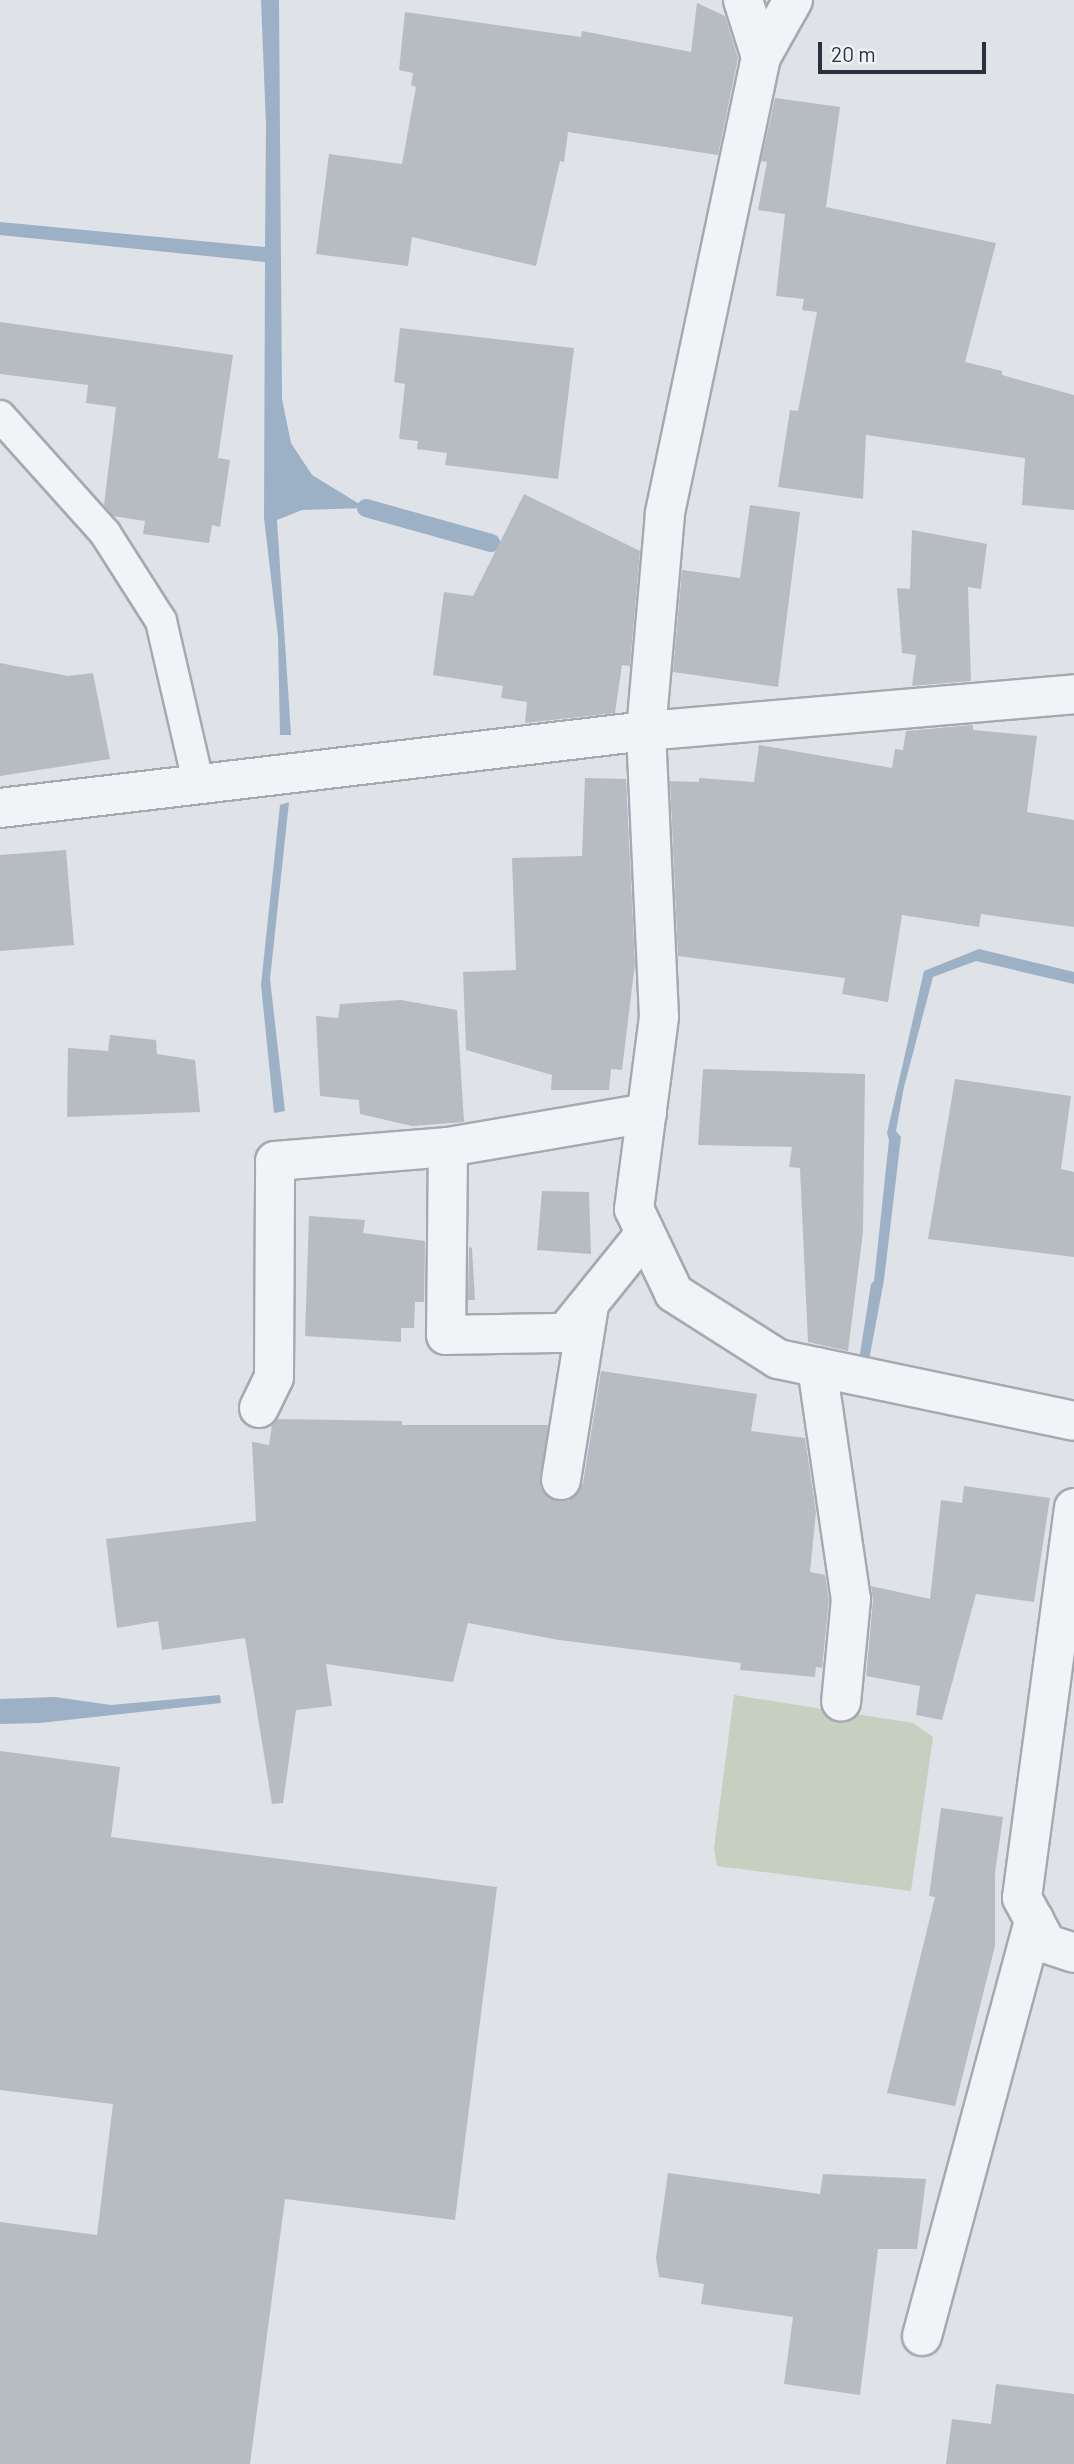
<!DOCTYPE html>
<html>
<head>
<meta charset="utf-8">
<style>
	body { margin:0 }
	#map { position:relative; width:1074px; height:2464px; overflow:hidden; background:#dfe2e7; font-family:Barlow,sans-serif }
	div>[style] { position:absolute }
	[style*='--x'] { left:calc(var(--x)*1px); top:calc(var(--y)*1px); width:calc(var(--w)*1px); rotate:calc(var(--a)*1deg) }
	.green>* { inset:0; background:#c5d0c1 }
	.water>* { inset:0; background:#9cb1c5 }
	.stream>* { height:18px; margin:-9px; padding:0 9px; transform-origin:9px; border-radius:9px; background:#9cb1c5 }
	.building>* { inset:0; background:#b7bcc3 }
	.roads { filter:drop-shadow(2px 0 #a5a9b1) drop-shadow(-2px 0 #a5a9b1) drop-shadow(0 2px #a5a9b1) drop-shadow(0 -2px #a5a9b1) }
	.service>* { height:30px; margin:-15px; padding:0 15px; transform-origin:15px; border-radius:15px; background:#f1f3f6 }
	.minor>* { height:38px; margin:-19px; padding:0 19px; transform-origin:19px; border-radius:19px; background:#f1f3f6 }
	span { translate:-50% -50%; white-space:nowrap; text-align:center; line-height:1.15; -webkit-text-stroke:5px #eef1f5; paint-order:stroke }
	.scale { position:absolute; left:818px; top:42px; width:168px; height:32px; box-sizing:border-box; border:4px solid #29313d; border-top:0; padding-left:9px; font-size:21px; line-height:24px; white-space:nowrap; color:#29313d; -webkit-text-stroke:5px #eef1f5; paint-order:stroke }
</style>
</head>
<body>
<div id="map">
	<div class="green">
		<i style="clip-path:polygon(734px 1695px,913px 1723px,933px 1737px,911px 1891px,717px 1866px,714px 1848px)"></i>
	</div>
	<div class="water">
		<i style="clip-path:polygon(261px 0,279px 0,282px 399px,291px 443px,312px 475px,366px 508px,302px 510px,277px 520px,291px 735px,280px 735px,278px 637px,264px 518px,265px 262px,0 235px,0 222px,265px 247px,266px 125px)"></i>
		<i style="clip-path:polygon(289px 802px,270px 979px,285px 1111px,274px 1113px,261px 985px,280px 805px)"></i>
		<i style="clip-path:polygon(979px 949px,1074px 972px,1074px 984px,976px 961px,933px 977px,904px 1087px,896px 1131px,901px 1137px,884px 1280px,869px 1360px,859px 1360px,871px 1284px,874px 1281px,889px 1140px,887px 1133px,924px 971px)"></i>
		<i style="clip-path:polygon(220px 1695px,221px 1703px,40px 1723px,0 1724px,0 1699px,55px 1697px,111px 1705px)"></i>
	</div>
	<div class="stream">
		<i style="--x:366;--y:508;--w:130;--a:15.6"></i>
	</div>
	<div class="building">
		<i style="clip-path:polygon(697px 3px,725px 16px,738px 58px,718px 155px,568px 132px,564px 162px,560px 161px,536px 266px,412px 237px,408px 266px,316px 254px,329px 154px,402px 164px,416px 87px,411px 85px,413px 73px,399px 70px,405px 12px,581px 37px,582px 31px,691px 52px)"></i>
		<i style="clip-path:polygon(775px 98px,840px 107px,826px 207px,996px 243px,965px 362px,1002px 371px,1002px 375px,1074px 395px,1074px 510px,1022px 505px,1025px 458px,866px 435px,863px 499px,778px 487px,790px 410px,798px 411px,817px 312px,802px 310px,804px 299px,776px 296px,785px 214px,758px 210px,767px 162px,761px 161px)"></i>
		<i style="clip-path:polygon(0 322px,233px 355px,218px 458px,230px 460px,220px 527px,212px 525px,209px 543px,143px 534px,145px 521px,113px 516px,104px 505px,116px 407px,86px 403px,88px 385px,0 374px)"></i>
		<i style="clip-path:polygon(400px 328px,574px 348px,558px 479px,445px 465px,447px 453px,417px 449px,418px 441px,399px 439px,405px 384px,394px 382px)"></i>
		<i style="clip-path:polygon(524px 494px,640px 551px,630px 666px,622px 665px,615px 713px,525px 723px,527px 702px,501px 698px,503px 686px,433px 675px,444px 592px,473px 596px)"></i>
		<i style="clip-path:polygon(750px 505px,800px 512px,778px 687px,673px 672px,682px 570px,740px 578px)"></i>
		<i style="clip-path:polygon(912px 530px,987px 544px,981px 589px,968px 587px,971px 681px,912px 686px,916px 655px,902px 653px,897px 588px,910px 589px)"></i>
		<i style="clip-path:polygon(0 663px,68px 676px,93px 673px,110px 759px,0 776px)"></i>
		<i style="clip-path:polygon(973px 725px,973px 730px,1037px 736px,1027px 812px,1074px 820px,1074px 927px,981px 914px,979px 927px,902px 915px,888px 1002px,842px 994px,845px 978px,678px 956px,670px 781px,699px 782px,699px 778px,754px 782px,759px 745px,892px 768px,895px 749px,903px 750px,906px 731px)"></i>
		<i style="clip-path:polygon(585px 778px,626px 779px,635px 963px,622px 1070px,611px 1069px,609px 1090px,551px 1090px,552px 1075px,466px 1050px,463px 972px,516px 970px,512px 858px,582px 856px)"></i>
		<i style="clip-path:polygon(66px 850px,74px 945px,0 951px,0 855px)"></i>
		<i style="clip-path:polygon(401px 1000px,457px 1010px,464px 1122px,412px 1126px,360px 1114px,359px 1100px,320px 1096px,316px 1016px,338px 1018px,340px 1004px)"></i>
		<i style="clip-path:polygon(110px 1035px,156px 1040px,157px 1054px,195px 1060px,200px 1112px,67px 1117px,68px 1048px,108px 1051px)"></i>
		<i style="clip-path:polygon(703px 1069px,865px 1074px,863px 1232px,848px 1351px,808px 1342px,800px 1168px,789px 1167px,792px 1147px,698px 1145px)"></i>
		<i style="clip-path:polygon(955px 1079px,1071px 1096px,1061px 1169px,1074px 1172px,1074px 1257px,928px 1239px)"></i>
		<i style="clip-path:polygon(542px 1191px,589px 1192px,591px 1254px,537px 1250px)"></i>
		<i style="clip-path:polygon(309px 1216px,365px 1220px,363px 1233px,425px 1241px,424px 1302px,415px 1302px,414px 1328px,401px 1328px,401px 1342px,305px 1336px)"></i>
		<i style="clip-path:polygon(469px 1247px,472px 1248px,475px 1300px,468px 1300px)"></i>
		<i style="clip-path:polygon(601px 1371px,757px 1394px,751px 1431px,805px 1438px,816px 1512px,810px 1572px,825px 1575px,829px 1600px,822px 1668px,816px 1667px,815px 1677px,740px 1670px,741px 1663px,559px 1640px,468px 1623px,453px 1682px,326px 1664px,332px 1706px,296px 1710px,283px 1803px,272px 1804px,245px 1638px,162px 1650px,158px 1621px,117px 1628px,106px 1539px,256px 1521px,252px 1442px,269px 1445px,272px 1425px,278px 1419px,402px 1421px,402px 1425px,548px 1425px,540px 1487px,548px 1497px,557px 1501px,568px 1501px,577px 1494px,583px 1483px)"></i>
		<i style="clip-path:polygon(964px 1486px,1050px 1498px,1034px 1602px,976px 1594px,942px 1720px,916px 1715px,920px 1686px,866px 1676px,873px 1601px,871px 1586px,930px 1599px,941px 1500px,962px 1503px)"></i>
		<i style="clip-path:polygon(0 1751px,120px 1767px,111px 1837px,497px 1887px,455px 2220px,285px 2199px,250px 2464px,0 2464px,0 2222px,97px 2235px,113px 2104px,0 2090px)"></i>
		<i style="clip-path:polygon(941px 1808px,1003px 1817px,995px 1873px,995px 1946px,955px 2106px,887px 2093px,935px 1897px,929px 1896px)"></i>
		<i style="clip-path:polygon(668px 2173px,820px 2194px,823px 2174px,926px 2179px,917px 2249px,878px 2249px,860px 2395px,784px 2384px,793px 2317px,701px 2304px,704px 2284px,659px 2277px,656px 2258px)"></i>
		<i style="clip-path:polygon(996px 2384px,1074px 2394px,1074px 2464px,946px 2464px,952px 2419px,991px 2424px)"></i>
	</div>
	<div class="roads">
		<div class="service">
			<i style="--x:0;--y:416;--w:157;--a:48.1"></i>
			<i style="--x:105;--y:533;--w:104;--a:57.5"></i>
			<i style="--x:161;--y:621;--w:168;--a:77"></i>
		</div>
		<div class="minor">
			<i style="--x:743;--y:0;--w:60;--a:72.5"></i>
			<i style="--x:793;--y:0;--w:65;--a:119.3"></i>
			<i style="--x:761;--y:57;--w:467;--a:101.9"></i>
			<i style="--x:665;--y:514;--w:218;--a:95"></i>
			<i style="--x:646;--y:731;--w:286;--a:87.4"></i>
			<i style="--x:659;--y:1017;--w:194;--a:97.4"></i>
			<i style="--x:634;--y:1209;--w:93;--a:64.5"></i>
			<i style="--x:674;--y:1293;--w:123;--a:32.4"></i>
			<i style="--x:778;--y:1359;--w:302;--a:11.8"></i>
			<i style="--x:0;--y:808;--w:651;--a:-6.8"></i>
			<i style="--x:646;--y:731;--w:430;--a:-4.9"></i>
			<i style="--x:448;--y:1147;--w:188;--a:90.6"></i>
			<i style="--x:446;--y:1335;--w:119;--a:-1"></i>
			<i style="--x:565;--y:1333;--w:127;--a:-51.1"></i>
			<i style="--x:817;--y:1367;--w:234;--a:81.7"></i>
			<i style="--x:851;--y:1599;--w:103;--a:95.5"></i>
			<i style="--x:259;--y:1408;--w:34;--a:-64"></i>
			<i style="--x:274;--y:1377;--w:216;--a:-89.7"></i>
			<i style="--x:275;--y:1161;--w:174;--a:-4.6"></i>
			<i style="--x:448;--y:1147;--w:202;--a:-9.7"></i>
			<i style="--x:561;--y:1480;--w:177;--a:-80.9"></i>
			<i style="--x:1074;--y:1508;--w:393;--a:97.6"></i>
			<i style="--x:1022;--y:1898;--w:52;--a:61.5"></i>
			<i style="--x:1047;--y:1944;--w:28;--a:18"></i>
			<i style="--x:922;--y:2336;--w:431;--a:-74.9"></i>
		</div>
	</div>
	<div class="scale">20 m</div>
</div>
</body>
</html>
